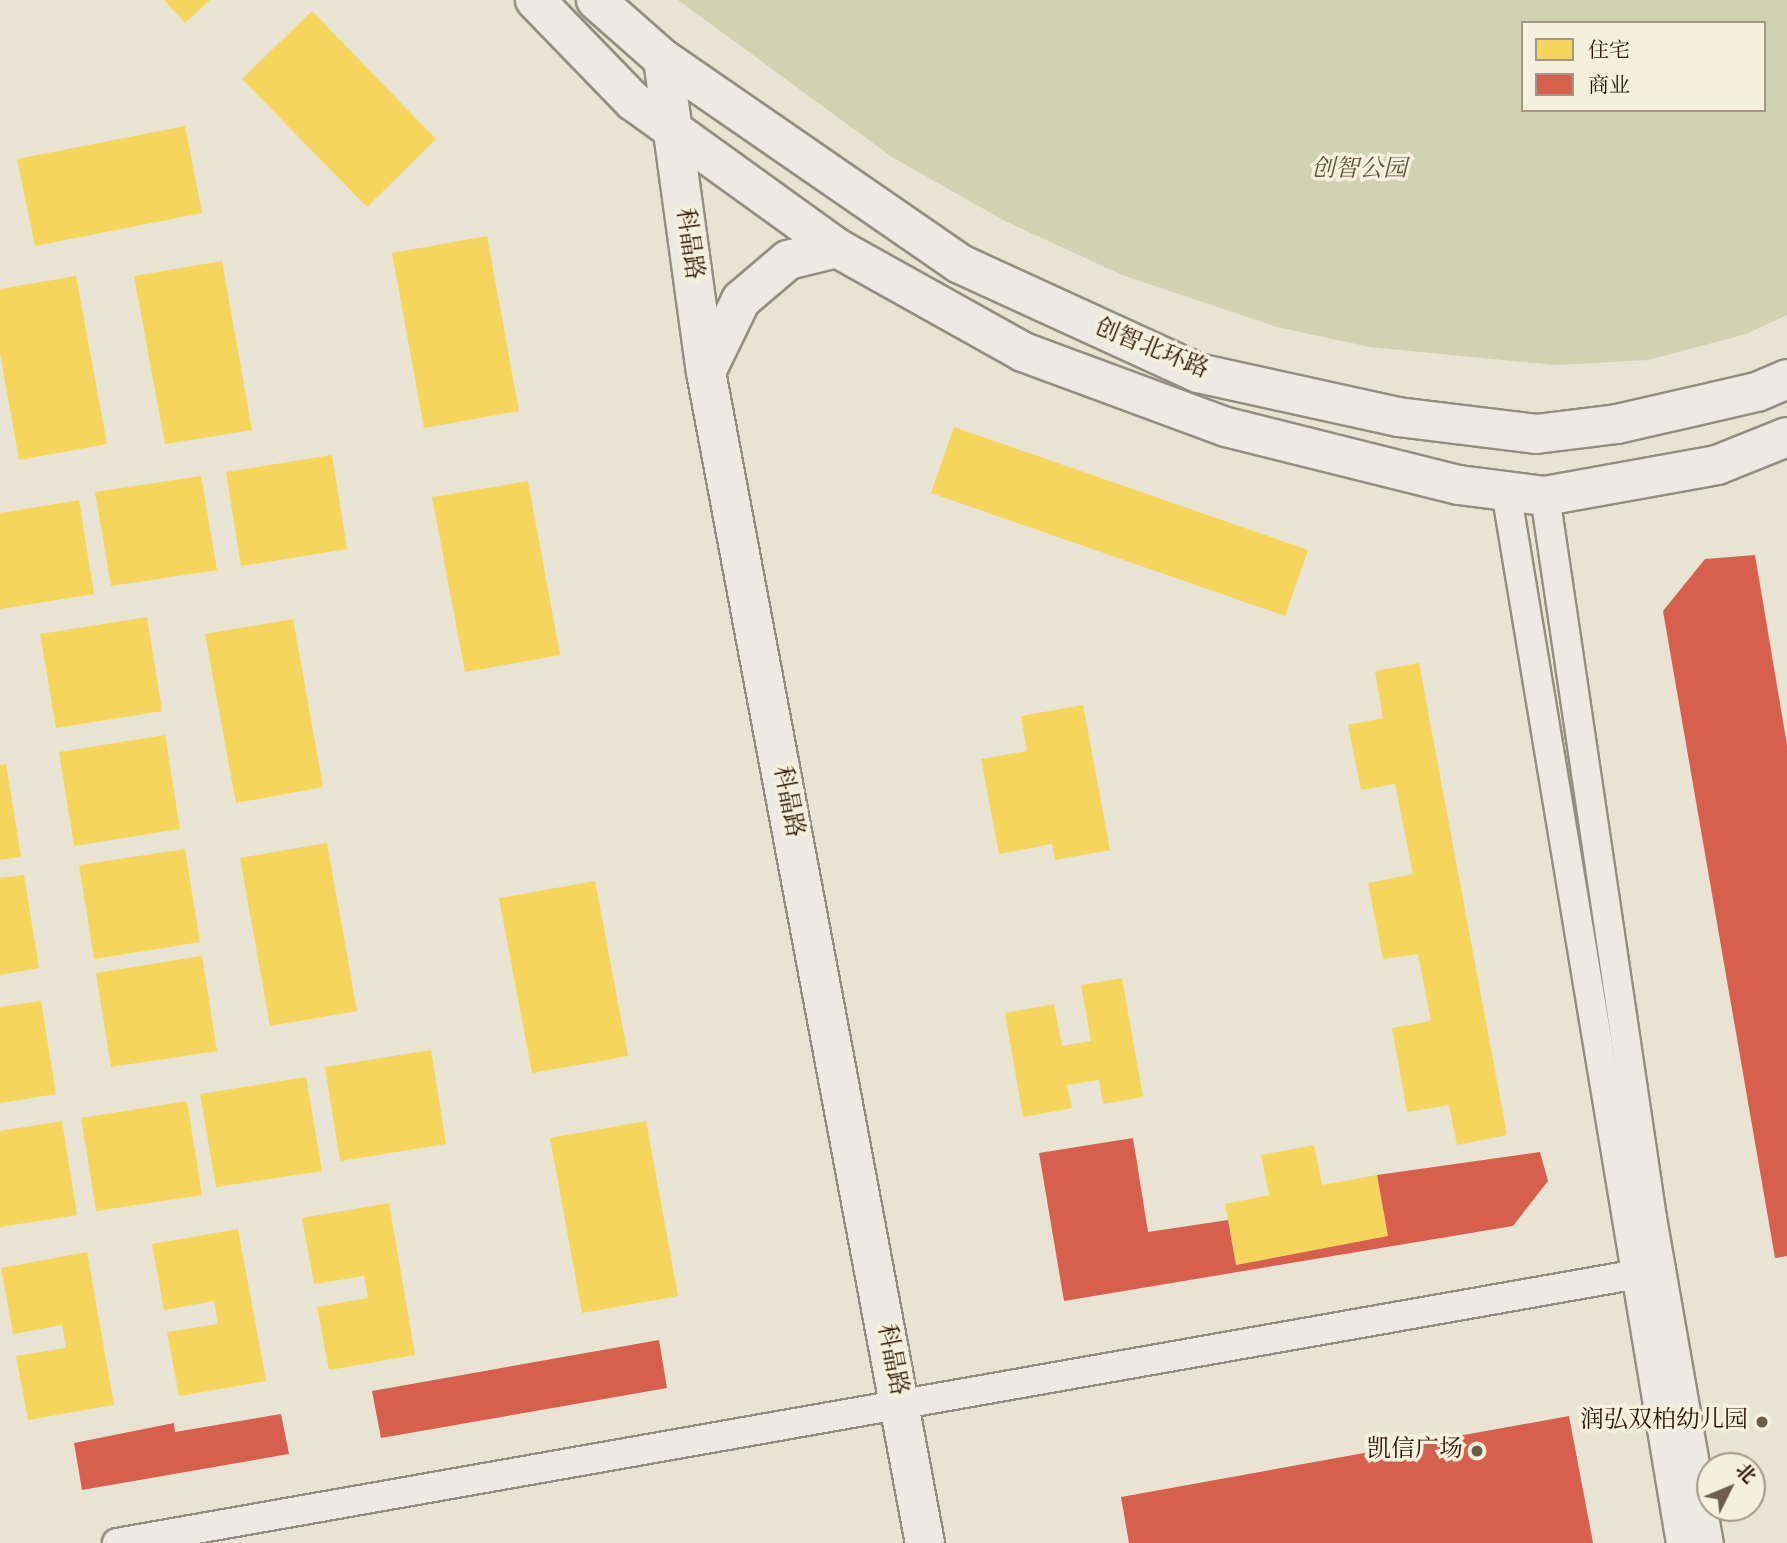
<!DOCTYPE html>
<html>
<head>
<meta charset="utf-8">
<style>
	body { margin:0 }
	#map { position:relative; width:1787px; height:1543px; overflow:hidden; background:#e8e3d3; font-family:Vollkorn,"Noto Serif SC",serif }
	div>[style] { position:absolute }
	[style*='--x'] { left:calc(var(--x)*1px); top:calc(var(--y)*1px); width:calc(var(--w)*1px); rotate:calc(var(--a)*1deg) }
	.green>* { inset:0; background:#d0d2b1 }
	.homes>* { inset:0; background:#f6d55c }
	.shops>* { inset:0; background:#d6604d }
	.roads { filter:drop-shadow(2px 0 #948e82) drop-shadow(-2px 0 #948e82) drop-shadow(0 2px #948e82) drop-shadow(0 -2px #948e82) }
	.street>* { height:28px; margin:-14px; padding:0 14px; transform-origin:14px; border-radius:14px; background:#eceae2 }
	.secondary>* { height:38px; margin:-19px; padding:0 19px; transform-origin:19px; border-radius:19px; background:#eceae2 }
	.dots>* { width:19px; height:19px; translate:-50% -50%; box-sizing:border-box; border:4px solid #f5efdd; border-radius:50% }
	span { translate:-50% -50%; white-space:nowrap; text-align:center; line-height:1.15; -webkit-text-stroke:7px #f5efdd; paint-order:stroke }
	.park-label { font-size:24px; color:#5d5334; font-style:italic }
	.street-label { font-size:24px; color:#2a1500 }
	.poi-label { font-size:24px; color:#2a1500 }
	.right { translate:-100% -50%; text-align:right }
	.legend { position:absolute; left:1521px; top:21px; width:245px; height:91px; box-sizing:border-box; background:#f5efdd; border:2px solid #a49885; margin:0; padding:9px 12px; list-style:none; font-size:21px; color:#2a1500 }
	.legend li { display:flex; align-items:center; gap:14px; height:35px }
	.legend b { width:35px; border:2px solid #a49885 }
	.north { position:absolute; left:1696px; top:1452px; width:70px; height:70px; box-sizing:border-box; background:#f5efdd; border:2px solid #a49885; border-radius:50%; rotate:47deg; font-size:19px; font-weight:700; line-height:28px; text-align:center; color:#2a1500 }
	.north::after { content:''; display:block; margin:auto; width:24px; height:32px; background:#6c5d4a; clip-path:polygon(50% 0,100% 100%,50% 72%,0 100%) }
</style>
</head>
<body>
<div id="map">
	<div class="green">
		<i style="clip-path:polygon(evenodd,678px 0,1787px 0,1787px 315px,1746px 334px,1648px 360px,1555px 365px,1370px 347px,1277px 327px,1122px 275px,1005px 221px,892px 157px,678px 0,1523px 23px,1764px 23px,1764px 110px,1523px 110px,1523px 23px)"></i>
	</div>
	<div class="homes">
		<i style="clip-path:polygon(164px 0,210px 0,185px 23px)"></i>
		<i style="clip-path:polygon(312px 11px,436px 139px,367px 207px,242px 79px)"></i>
		<i style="clip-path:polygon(185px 126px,202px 213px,35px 246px,17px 159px)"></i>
		<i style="clip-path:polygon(487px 236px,519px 411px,424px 428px,392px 253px)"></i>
		<i style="clip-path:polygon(222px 261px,252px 430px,165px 444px,134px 276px)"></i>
		<i style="clip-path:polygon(76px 276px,107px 444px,19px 460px,0 353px,0 289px)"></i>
		<i style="clip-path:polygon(954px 427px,1308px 550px,1285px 616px,931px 493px)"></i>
		<i style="clip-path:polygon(332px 455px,347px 549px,241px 566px,226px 472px)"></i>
		<i style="clip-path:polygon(201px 476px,217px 570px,111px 586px,95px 492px)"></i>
		<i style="clip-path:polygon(528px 481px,560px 655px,465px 672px,432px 497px)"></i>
		<i style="clip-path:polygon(79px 500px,94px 594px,0 609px,0 513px)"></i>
		<i style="clip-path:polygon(147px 617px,162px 711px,56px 728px,40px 634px)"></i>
		<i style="clip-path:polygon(293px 619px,323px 787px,236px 803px,205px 634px)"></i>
		<i style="clip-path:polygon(1419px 663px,1507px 1135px,1457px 1145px,1449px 1105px,1407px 1112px,1392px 1028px,1431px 1021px,1418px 954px,1383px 959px,1368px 883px,1413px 874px,1395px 784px,1361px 790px,1348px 725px,1383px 718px,1375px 671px)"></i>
		<i style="clip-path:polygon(1083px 705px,1110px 850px,1055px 860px,1052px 844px,999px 854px,981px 759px,1027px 751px,1021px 716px)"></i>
		<i style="clip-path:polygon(165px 735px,180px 829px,74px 846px,59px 752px)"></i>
		<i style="clip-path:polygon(6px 764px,21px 857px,0 860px,0 765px)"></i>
		<i style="clip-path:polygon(327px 843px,357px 1011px,270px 1026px,240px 858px)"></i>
		<i style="clip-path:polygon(185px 849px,200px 942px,94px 959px,79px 865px)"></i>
		<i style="clip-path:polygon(24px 875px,39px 968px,0 975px,0 878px)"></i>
		<i style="clip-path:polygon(595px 881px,628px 1056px,532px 1073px,499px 898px)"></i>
		<i style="clip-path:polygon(202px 956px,217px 1051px,111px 1067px,96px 973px)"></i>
		<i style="clip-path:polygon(1122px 978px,1143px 1097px,1103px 1104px,1099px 1080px,1067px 1085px,1072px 1108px,1023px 1117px,1005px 1013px,1054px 1004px,1062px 1046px,1091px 1041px,1081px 985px)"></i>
		<i style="clip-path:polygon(41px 1001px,56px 1094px,0 1103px,0 1007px)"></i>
		<i style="clip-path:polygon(431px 1050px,446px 1144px,340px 1161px,325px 1067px)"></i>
		<i style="clip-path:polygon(306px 1077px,322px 1171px,216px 1187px,200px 1094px)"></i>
		<i style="clip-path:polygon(187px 1101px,202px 1195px,96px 1211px,81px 1118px)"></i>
		<i style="clip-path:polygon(62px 1121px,77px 1215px,0 1227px,0 1131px)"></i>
		<i style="clip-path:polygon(646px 1121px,678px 1296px,582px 1313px,550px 1138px)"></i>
		<i style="clip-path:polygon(1314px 1145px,1322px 1185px,1377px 1175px,1388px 1236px,1236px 1265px,1225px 1204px,1269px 1195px,1261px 1155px)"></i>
		<i style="clip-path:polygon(389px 1203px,415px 1355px,329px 1370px,317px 1307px,368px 1298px,364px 1276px,314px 1284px,302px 1218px)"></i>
		<i style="clip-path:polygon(238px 1229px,266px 1381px,179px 1396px,167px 1332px,218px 1324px,214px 1301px,164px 1310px,152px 1244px)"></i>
		<i style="clip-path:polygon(87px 1252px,114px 1405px,28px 1420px,16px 1356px,66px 1348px,62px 1325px,13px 1334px,1px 1268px)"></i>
	</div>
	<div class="shops">
		<i style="clip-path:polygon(1755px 555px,1787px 745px,1787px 1256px,1775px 1258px,1663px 611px,1705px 559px)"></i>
		<i style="clip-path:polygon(1133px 1138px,1148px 1232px,1228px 1220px,1236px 1265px,1388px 1236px,1377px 1175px,1540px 1152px,1548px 1181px,1513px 1226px,1064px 1301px,1039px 1153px)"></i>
		<i style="clip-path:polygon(659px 1340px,667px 1388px,381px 1438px,372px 1391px)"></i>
		<i style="clip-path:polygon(281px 1414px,289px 1454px,82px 1490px,74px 1443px,174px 1423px,175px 1432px)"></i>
		<i style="clip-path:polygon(1569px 1416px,1593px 1543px,1129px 1543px,1121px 1497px)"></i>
	</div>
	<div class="roads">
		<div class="street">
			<i style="--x:1506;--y:491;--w:1066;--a:80.56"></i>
			<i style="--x:1545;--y:496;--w:730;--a:81.57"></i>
			<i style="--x:1652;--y:1218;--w:330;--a:80.1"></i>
			<i style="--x:117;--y:1543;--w:1568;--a:-10.03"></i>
		</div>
		<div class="secondary">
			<i style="--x:535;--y:0;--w:141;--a:45.9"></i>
			<i style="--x:633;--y:101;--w:251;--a:35.8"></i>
			<i style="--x:837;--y:248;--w:213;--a:29.2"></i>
			<i style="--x:1023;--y:352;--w:216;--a:20.3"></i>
			<i style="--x:1226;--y:427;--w:240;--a:14"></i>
			<i style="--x:1459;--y:485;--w:87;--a:7.3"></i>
			<i style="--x:1545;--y:496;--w:175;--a:-10.2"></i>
			<i style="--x:1717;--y:465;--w:75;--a:-21.8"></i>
			<i style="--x:596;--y:0;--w:89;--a:41.4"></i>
			<i style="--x:663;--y:59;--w:361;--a:34.6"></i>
			<i style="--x:960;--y:264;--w:262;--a:24.6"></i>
			<i style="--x:1198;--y:373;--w:205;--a:12.4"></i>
			<i style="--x:1398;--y:417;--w:139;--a:7"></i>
			<i style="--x:1536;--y:434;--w:82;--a:-7"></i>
			<i style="--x:1617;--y:424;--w:144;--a:-12.9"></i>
			<i style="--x:1757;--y:392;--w:33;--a:-23"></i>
			<i style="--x:663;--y:59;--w:316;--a:82.2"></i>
			<i style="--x:706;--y:372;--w:1191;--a:79.41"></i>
			<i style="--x:706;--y:372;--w:80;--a:-64.1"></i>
			<i style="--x:741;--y:300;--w:62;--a:-40.4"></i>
			<i style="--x:788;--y:260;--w:50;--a:-13.8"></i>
		</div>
	</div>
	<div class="dots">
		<i style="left:1762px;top:1422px;background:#6c5d4a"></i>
		<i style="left:1477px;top:1451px;background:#6c5d4a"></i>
	</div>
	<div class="park-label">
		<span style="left:1359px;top:171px">创智公园</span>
	</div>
	<div class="street-label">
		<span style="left:688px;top:244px;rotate:82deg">科晶路</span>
		<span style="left:1151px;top:350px;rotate:22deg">创智北环路</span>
		<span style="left:787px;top:802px;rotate:79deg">科晶路</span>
		<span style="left:891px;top:1360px;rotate:79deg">科晶路</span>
	</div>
	<div class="poi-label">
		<span class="right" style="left:1748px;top:1422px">润弘双柏幼儿园</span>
		<span class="right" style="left:1463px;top:1451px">凯信广场</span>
	</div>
	<ul class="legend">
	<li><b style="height:19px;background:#f6d55c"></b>住宅</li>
	<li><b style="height:19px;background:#d6604d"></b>商业</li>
	</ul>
	<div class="north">北</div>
</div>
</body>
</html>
